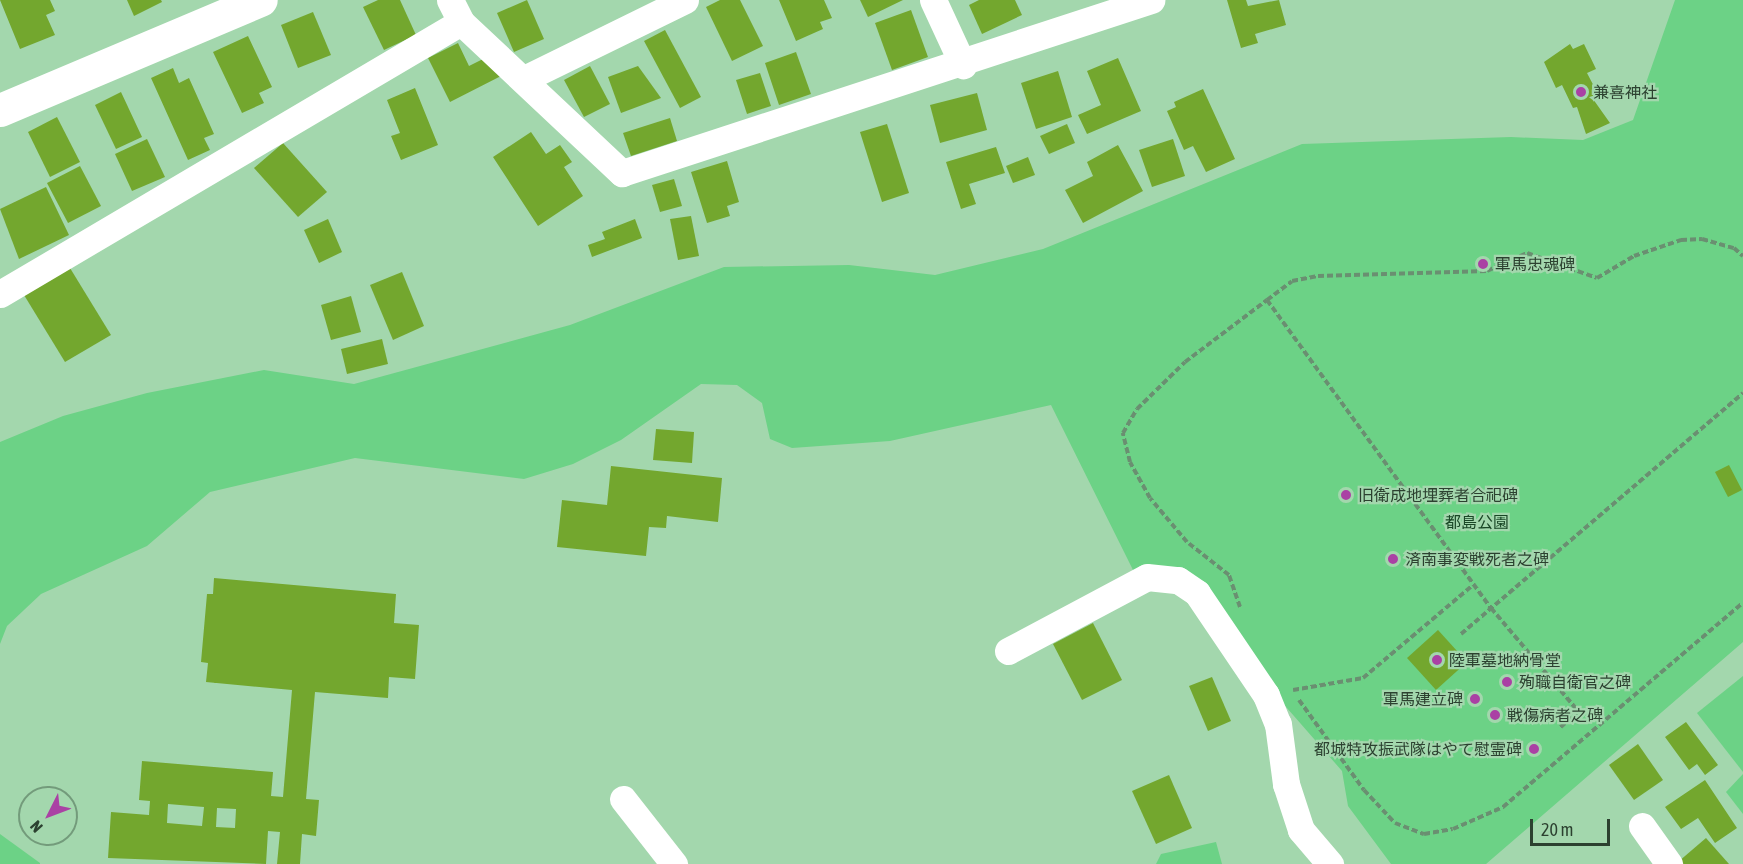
<!DOCTYPE html>
<html>
<head>
<meta charset="utf-8">
<style>
	body { margin:0 }
	#map { position:relative; width:1743px; height:864px; overflow:hidden; background:#a3d7ad; font-family:"Asap Condensed","Noto Sans JP",sans-serif }
	div>[style] { position:absolute }
	[style*='--x'] { left:calc(var(--x)*1px); top:calc(var(--y)*1px); width:calc(var(--w)*1px); rotate:calc(var(--a)*1deg) }
	.green>* { inset:0; background:#6cd286 }
	.building>* { inset:0; background:#73a72e }
	.path>* { height:4px; margin-top:-2px; transform-origin:0; background:repeating-linear-gradient(90deg,#6a8f71 0 6px,transparent 0 9px) }
	.minor>* { height:27px; margin:-13.5px; padding:0 13.5px; transform-origin:13.5px; border-radius:13.5px; background:#fff }
	.tertiary>* { height:33px; margin:-16.5px; padding:0 16.5px; transform-origin:16.5px; border-radius:16.5px; background:#fff }
	.dots>* { width:16px; height:16px; translate:-50% -50%; box-sizing:border-box; border:3px solid #a3d7ad; border-radius:50% }
	span { translate:-50% -50%; white-space:nowrap; text-align:center; line-height:1.15; -webkit-text-stroke:4.5px #a3d7ad; paint-order:stroke }
	.poi-label { font-size:16px; color:#2c4130 }
	.left { translate:0 -50%; text-align:left }
	.right { translate:-100% -50%; text-align:right }
	.park-label { font-size:16px; color:#194726 }
	.north { position:absolute; left:18px; top:786px; width:60px; height:60px; box-sizing:border-box; background:#a3d7ad; border:2px solid #739b7b; border-radius:50%; rotate:228deg; font-size:16px; font-weight:700; line-height:24px; text-align:center; color:#2c4130 }
	.north::after { content:''; display:block; margin:auto; width:21px; height:27px; background:#aa41a4; clip-path:polygon(50% 0,100% 100%,50% 72%,0 100%) }
	.scale { position:absolute; left:1530px; top:819px; width:80px; height:27px; box-sizing:border-box; border:3px solid #2c4130; border-top:0; padding-left:8px; font-size:18px; line-height:21px; white-space:nowrap; color:#2c4130; -webkit-text-stroke:4px #a3d7ad; paint-order:stroke }
</style>
</head>
<body>
<div id="map">
	<div class="green">
		<i style="clip-path:polygon(1675px 0,1743px 0,1743px 642px,1486px 864px,1391px 864px,1348px 806px,1342px 771px,1273px 692px,1213px 596px,1133px 570px,1051px 405px,890px 441px,792px 448px,770px 439px,762px 403px,737px 385px,701px 384px,621px 440px,573px 464px,524px 479px,355px 458px,210px 492px,147px 546px,41px 594px,7px 626px,0 644px,0 442px,63px 416px,147px 393px,264px 370px,354px 384px,570px 325px,724px 267px,849px 265px,935px 275px,1043px 249px,1302px 144px,1511px 137px,1583px 140px,1633px 120px)"></i>
		<i style="clip-path:polygon(1743px 676px,1743px 772px,1697px 713px)"></i>
		<i style="clip-path:polygon(1743px 774px,1743px 814px,1726px 792px)"></i>
		<i style="clip-path:polygon(0 834px,40px 863px,40px 864px,0 864px)"></i>
		<i style="clip-path:polygon(1216px 842px,1222px 864px,1156px 864px,1161px 854px)"></i>
	</div>
	<div class="building">
		<i style="clip-path:polygon(0 0,50px 0,55px 11px,46px 15px,55px 35px,20px 49px)"></i>
		<i style="clip-path:polygon(127px 0,161px 0,162px 2px,134px 16px)"></i>
		<i style="clip-path:polygon(378px 0,400px 0,416px 35px,384px 50px,363px 7px)"></i>
		<i style="clip-path:polygon(527px 0,544px 39px,514px 52px,497px 13px)"></i>
		<i style="clip-path:polygon(720px 0,740px 0,763px 46px,732px 61px,706px 7px)"></i>
		<i style="clip-path:polygon(779px 0,824px 0,832px 18px,820px 22px,823px 29px,796px 41px)"></i>
		<i style="clip-path:polygon(860px 0,903px 0,868px 17px)"></i>
		<i style="clip-path:polygon(979px 0,1015px 0,1022px 15px,982px 34px,969px 5px)"></i>
		<i style="clip-path:polygon(1227px 0,1246px 0,1248px 6px,1279px 0,1286px 25px,1255px 34px,1258px 43px,1241px 48px)"></i>
		<i style="clip-path:polygon(911px 10px,928px 57px,892px 70px,875px 23px)"></i>
		<i style="clip-path:polygon(313px 12px,331px 55px,298px 68px,281px 25px)"></i>
		<i style="clip-path:polygon(665px 30px,701px 97px,680px 108px,644px 41px)"></i>
		<i style="clip-path:polygon(248px 36px,272px 87px,259px 93px,264px 103px,242px 113px,213px 52px)"></i>
		<i style="clip-path:polygon(458px 43px,469px 66px,491px 55px,501px 76px,450px 102px,428px 58px)"></i>
		<i style="clip-path:polygon(1570px 44px,1573px 49px,1584px 44px,1596px 69px,1587px 73px,1599px 96px,1593px 99px,1610px 123px,1586px 134px,1577px 107px,1573px 108px,1562px 85px,1556px 88px,1544px 62px)"></i>
		<i style="clip-path:polygon(796px 52px,811px 94px,779px 105px,765px 63px)"></i>
		<i style="clip-path:polygon(1118px 58px,1141px 111px,1087px 134px,1078px 115px,1101px 105px,1087px 71px)"></i>
		<i style="clip-path:polygon(590px 66px,610px 104px,584px 117px,564px 80px)"></i>
		<i style="clip-path:polygon(638px 66px,661px 98px,621px 113px,608px 77px)"></i>
		<i style="clip-path:polygon(173px 68px,179px 83px,189px 78px,214px 134px,204px 138px,210px 150px,188px 160px,151px 78px)"></i>
		<i style="clip-path:polygon(1058px 71px,1072px 117px,1036px 129px,1021px 83px)"></i>
		<i style="clip-path:polygon(760px 73px,771px 106px,747px 114px,736px 80px)"></i>
		<i style="clip-path:polygon(415px 88px,438px 145px,401px 160px,391px 136px,400px 133px,387px 100px)"></i>
		<i style="clip-path:polygon(1203px 89px,1235px 159px,1206px 172px,1193px 146px,1184px 150px,1167px 111px,1176px 107px,1174px 102px)"></i>
		<i style="clip-path:polygon(121px 92px,142px 137px,116px 149px,95px 105px)"></i>
		<i style="clip-path:polygon(977px 93px,987px 130px,940px 143px,930px 105px)"></i>
		<i style="clip-path:polygon(57px 117px,80px 162px,50px 177px,28px 132px)"></i>
		<i style="clip-path:polygon(670px 118px,677px 141px,631px 156px,623px 133px)"></i>
		<i style="clip-path:polygon(887px 124px,909px 193px,882px 202px,860px 132px)"></i>
		<i style="clip-path:polygon(1067px 124px,1075px 143px,1049px 154px,1040px 136px)"></i>
		<i style="clip-path:polygon(531px 132px,546px 154px,560px 145px,572px 162px,564px 167px,583px 196px,538px 226px,493px 157px)"></i>
		<i style="clip-path:polygon(147px 139px,165px 177px,132px 191px,115px 154px)"></i>
		<i style="clip-path:polygon(1173px 139px,1185px 176px,1152px 187px,1139px 150px)"></i>
		<i style="clip-path:polygon(283px 143px,327px 192px,298px 217px,254px 168px)"></i>
		<i style="clip-path:polygon(1118px 145px,1143px 191px,1083px 223px,1065px 190px,1093px 176px,1087px 162px)"></i>
		<i style="clip-path:polygon(996px 147px,1005px 173px,969px 184px,976px 204px,961px 209px,946px 162px)"></i>
		<i style="clip-path:polygon(1028px 157px,1035px 175px,1013px 183px,1006px 166px)"></i>
		<i style="clip-path:polygon(727px 161px,739px 202px,727px 206px,730px 216px,707px 223px,691px 172px)"></i>
		<i style="clip-path:polygon(80px 166px,101px 206px,68px 223px,47px 183px)"></i>
		<i style="clip-path:polygon(674px 179px,682px 206px,660px 212px,652px 185px)"></i>
		<i style="clip-path:polygon(46px 187px,69px 235px,19px 259px,0 209px)"></i>
		<i style="clip-path:polygon(691px 216px,699px 256px,678px 260px,670px 219px)"></i>
		<i style="clip-path:polygon(328px 219px,342px 252px,319px 263px,304px 230px)"></i>
		<i style="clip-path:polygon(635px 219px,642px 238px,592px 257px,588px 245px,605px 239px,602px 232px)"></i>
		<i style="clip-path:polygon(70px 268px,111px 335px,65px 362px,24px 295px)"></i>
		<i style="clip-path:polygon(402px 272px,424px 326px,393px 340px,370px 285px)"></i>
		<i style="clip-path:polygon(351px 296px,361px 332px,331px 340px,321px 305px)"></i>
		<i style="clip-path:polygon(382px 339px,388px 364px,347px 374px,341px 349px)"></i>
		<i style="clip-path:polygon(656px 429px,694px 432px,692px 463px,653px 460px)"></i>
		<i style="clip-path:polygon(1729px 465px,1742px 490px,1728px 497px,1715px 472px)"></i>
		<i style="clip-path:polygon(611px 466px,722px 478px,718px 522px,667px 516px,666px 528px,649px 527px,646px 556px,557px 547px,562px 500px,607px 505px)"></i>
		<i style="clip-path:polygon(evenodd,214px 578px,396px 594px,394px 623px,419px 625px,415px 679px,389px 677px,388px 698px,315px 692px,306px 799px,319px 800px,316px 836px,302px 834px,300px 864px,277px 864px,280px 832px,268px 831px,266px 864px,108px 858px,111px 812px,149px 815px,150px 801px,139px 800px,142px 761px,273px 772px,271px 796px,283px 797px,292px 690px,206px 682px,208px 663px,201px 662px,207px 594px,213px 594px,214px 578px,168px 804px,204px 807px,202px 826px,167px 823px,168px 804px,214px 578px,217px 808px,236px 809px,235px 828px,216px 827px,217px 808px)"></i>
		<i style="clip-path:polygon(1093px 623px,1122px 680px,1082px 700px,1053px 644px)"></i>
		<i style="clip-path:polygon(1438px 630px,1467px 662px,1436px 690px,1407px 658px)"></i>
		<i style="clip-path:polygon(1212px 677px,1231px 721px,1208px 731px,1189px 686px)"></i>
		<i style="clip-path:polygon(1686px 722px,1718px 765px,1705px 775px,1697px 764px,1689px 770px,1665px 737px)"></i>
		<i style="clip-path:polygon(1638px 744px,1663px 780px,1634px 800px,1609px 765px)"></i>
		<i style="clip-path:polygon(1169px 775px,1192px 828px,1156px 844px,1132px 791px)"></i>
		<i style="clip-path:polygon(1705px 780px,1737px 828px,1715px 843px,1698px 818px,1681px 829px,1665px 807px)"></i>
		<i style="clip-path:polygon(1706px 838px,1729px 864px,1680px 864px,1678px 862px)"></i>
	</div>
	<div class="path">
		<i style="--x:1267;--y:300;--w:31;--a:-37"></i>
		<i style="--x:1292;--y:281;--w:26;--a:-11"></i>
		<i style="--x:1318;--y:276;--w:169;--a:-1.7"></i>
		<i style="--x:1487;--y:271;--w:44;--a:-24.2"></i>
		<i style="--x:1527;--y:253;--w:74;--a:19.7"></i>
		<i style="--x:1597;--y:278;--w:43;--a:-30.7"></i>
		<i style="--x:1634;--y:256;--w:50;--a:-18.8"></i>
		<i style="--x:1681;--y:240;--w:21;--a:-3"></i>
		<i style="--x:1702;--y:239;--w:33;--a:16"></i>
		<i style="--x:1734;--y:248;--w:12;--a:42"></i>
		<i style="--x:1240;--y:607;--w:34;--a:-109"></i>
		<i style="--x:1229;--y:575;--w:53;--a:-141.8"></i>
		<i style="--x:1187;--y:542;--w:57;--a:-130.1"></i>
		<i style="--x:1150;--y:498;--w:41;--a:-119.1"></i>
		<i style="--x:1130;--y:462;--w:30;--a:-104"></i>
		<i style="--x:1123;--y:433;--w:28;--a:-60"></i>
		<i style="--x:1137;--y:409;--w:67;--a:-44.4"></i>
		<i style="--x:1185;--y:362;--w:103;--a:-37.1"></i>
		<i style="--x:1267;--y:300;--w:381;--a:54"></i>
		<i style="--x:1491;--y:608;--w:135;--a:49.8"></i>
		<i style="--x:1578;--y:711;--w:25;--a:137"></i>
		<i style="--x:1461;--y:634;--w:371;--a:-40.5"></i>
		<i style="--x:1293;--y:690;--w:71;--a:-9.7"></i>
		<i style="--x:1363;--y:678;--w:144;--a:-40.2"></i>
		<i style="--x:1299;--y:700;--w:111;--a:54.2"></i>
		<i style="--x:1364;--y:790;--w:45;--a:46.8"></i>
		<i style="--x:1395;--y:823;--w:31;--a:21"></i>
		<i style="--x:1424;--y:834;--w:29;--a:-10"></i>
		<i style="--x:1453;--y:829;--w:55;--a:-23.7"></i>
		<i style="--x:1503;--y:807;--w:315;--a:-40.4"></i>
	</div>
	<div class="minor">
		<i style="--x:450;--y:0;--w:25;--a:63"></i>
		<i style="--x:461;--y:22;--w:221;--a:43.2"></i>
		<i style="--x:622;--y:173;--w:557;--a:-18.11"></i>
		<i style="--x:933;--y:0;--w:72;--a:65.2"></i>
		<i style="--x:526;--y:78;--w:177;--a:-26.1"></i>
		<i style="--x:0;--y:294;--w:535;--a:-30.54"></i>
		<i style="--x:1008;--y:651;--w:157;--a:-28"></i>
		<i style="--x:1147;--y:577;--w:31;--a:6"></i>
		<i style="--x:1178;--y:580;--w:23;--a:34"></i>
		<i style="--x:1197;--y:593;--w:123;--a:55.9"></i>
		<i style="--x:1266;--y:695;--w:31;--a:68"></i>
		<i style="--x:1278;--y:724;--w:61;--a:82.4"></i>
		<i style="--x:1286;--y:784;--w:48;--a:71.9"></i>
		<i style="--x:1301;--y:830;--w:45;--a:49.5"></i>
		<i style="--x:623;--y:799;--w:83;--a:51.9"></i>
		<i style="--x:1642;--y:826;--w:47;--a:54.6"></i>
	</div>
	<div class="tertiary">
		<i style="--x:0;--y:110;--w:283;--a:-22.9"></i>
	</div>
	<div class="dots">
		<i style="left:1581px;top:92px;background:#aa41a4"></i>
		<i style="left:1483px;top:264px;background:#aa41a4"></i>
		<i style="left:1346px;top:495px;background:#aa41a4"></i>
		<i style="left:1393px;top:559px;background:#aa41a4"></i>
		<i style="left:1437px;top:660px;background:#aa41a4"></i>
		<i style="left:1507px;top:682px;background:#aa41a4"></i>
		<i style="left:1475px;top:699px;background:#aa41a4"></i>
		<i style="left:1495px;top:715px;background:#aa41a4"></i>
		<i style="left:1534px;top:749px;background:#aa41a4"></i>
	</div>
	<div class="poi-label">
		<span class="left" style="left:1593px;top:92px">兼喜神社</span>
		<span class="left" style="left:1495px;top:264px">軍馬忠魂碑</span>
		<span class="left" style="left:1358px;top:495px">旧衛成地埋葬者合祀碑</span>
		<span class="left" style="left:1405px;top:559px">済南事変戦死者之碑</span>
		<span class="left" style="left:1449px;top:660px">陸軍墓地納骨堂</span>
		<span class="left" style="left:1519px;top:682px">殉職自衛官之碑</span>
		<span class="right" style="left:1463px;top:699px">軍馬建立碑</span>
		<span class="left" style="left:1507px;top:715px">戦傷病者之碑</span>
		<span class="right" style="left:1522px;top:749px">都城特攻振武隊はやて慰霊碑</span>
	</div>
	<div class="park-label">
		<span style="left:1477px;top:522px">都島公園</span>
	</div>
	<div class="north">N</div>
	<div class="scale">20 m</div>
</div>
</body>
</html>
